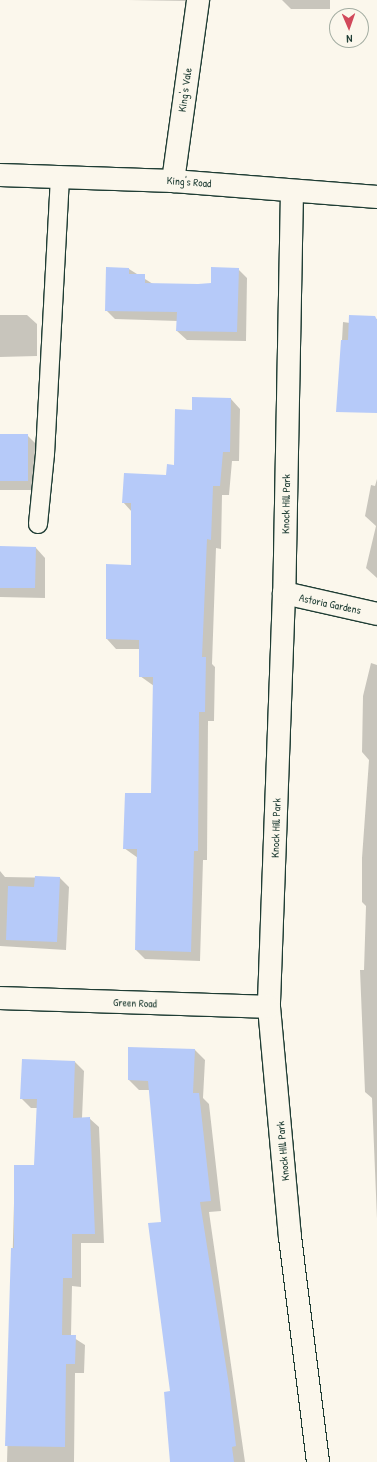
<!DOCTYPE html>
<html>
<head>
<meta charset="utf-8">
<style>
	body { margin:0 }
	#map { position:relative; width:377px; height:1462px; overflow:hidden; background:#fbf7ec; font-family:"Patrick Hand",sans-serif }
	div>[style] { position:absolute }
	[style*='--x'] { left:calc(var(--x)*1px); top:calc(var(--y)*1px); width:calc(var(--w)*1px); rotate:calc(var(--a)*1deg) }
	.shadow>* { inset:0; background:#0003 }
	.building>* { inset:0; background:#b6caf9 }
	.roads { filter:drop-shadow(1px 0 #1f3d34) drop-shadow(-1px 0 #1f3d34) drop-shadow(0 1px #1f3d34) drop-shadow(0 -1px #1f3d34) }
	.lane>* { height:18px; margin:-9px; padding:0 9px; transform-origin:9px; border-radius:9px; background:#fbf7ec }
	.street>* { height:22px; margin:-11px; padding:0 11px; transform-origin:11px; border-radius:11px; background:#fbf7ec }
	.secondary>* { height:22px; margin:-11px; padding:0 11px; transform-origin:11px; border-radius:11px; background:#fbf7ec }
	span { translate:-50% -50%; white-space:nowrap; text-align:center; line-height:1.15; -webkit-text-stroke:4px #fbf7ec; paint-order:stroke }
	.street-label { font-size:11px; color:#1f3d34 }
	.north { position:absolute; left:329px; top:8px; width:40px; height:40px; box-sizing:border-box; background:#fbf7ec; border:1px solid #a3ada2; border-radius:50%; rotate:178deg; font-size:11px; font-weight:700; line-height:16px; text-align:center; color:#1f3d34 }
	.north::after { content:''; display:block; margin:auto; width:14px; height:18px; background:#d1495b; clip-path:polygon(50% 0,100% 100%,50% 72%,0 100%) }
</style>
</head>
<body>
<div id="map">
	<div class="shadow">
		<i style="clip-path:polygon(128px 0,189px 0,189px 1px)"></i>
		<i style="clip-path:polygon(282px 0,330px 0,330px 9px,291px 9px)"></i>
		<i style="clip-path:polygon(129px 269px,153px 284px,198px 285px,212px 284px,238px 269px,247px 278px,246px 341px,187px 340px,177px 331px,178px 321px,115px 319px,106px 310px)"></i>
		<i style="clip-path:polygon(0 315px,27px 315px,37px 324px,37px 356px,0 357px)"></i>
		<i style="clip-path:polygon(350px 316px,377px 319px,377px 392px,339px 395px,343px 322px,350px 323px)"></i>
		<i style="clip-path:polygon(231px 399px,240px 409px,239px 461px,232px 461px,229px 495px,222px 495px,221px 549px,216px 548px,212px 664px,215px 667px,214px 721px,208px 721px,207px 860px,203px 860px,200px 961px,145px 959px,136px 950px,138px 858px,124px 848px,152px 794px,154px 686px,140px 676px,140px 649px,116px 649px,107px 639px,107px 565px,132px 566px,132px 512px,123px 502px,167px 476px,175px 466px,193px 411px)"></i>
		<i style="clip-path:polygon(0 435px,27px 435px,37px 445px,38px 490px,0 490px)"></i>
		<i style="clip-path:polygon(377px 479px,377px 578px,366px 568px,376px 526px,365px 516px,371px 485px,375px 486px)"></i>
		<i style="clip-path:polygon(0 547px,36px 548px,45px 558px,45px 598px,0 597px)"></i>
		<i style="clip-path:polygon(371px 663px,377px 665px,377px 1219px,372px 1098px,365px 1092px,360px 970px,364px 970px,366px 906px,362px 902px,362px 858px,369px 760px,362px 752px,363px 696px)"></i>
		<i style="clip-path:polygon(0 871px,5px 877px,60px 878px,69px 887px,66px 950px,0 946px)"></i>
		<i style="clip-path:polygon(129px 1048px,195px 1050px,205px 1060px,203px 1098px,209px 1104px,221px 1211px,209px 1212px,245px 1462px,171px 1462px,171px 1392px,162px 1223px,150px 1090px,139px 1090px,129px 1080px)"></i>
		<i style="clip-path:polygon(75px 1062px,84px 1071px,82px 1118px,89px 1118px,99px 1127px,104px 1243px,81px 1243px,81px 1287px,72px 1286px,71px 1336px,85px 1345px,84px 1373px,75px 1373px,74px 1462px,7px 1462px,15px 1166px,35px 1166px,38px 1108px,31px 1108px,21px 1098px)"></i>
	</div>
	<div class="building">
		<i style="clip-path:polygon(106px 267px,129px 268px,129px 274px,145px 274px,145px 283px,198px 284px,211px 283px,211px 267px,239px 268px,237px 332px,176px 331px,177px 312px,105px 311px)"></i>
		<i style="clip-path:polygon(349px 315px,375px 316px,377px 320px,377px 413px,336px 412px,341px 340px,348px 340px)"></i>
		<i style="clip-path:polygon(192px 397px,231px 398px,230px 452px,223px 452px,220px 486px,213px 486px,211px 540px,207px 539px,202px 657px,206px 657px,205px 712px,199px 712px,198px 851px,194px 851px,191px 952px,135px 950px,137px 849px,123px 849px,125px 793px,151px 793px,153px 677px,139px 677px,139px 640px,106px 639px,106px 564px,131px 565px,131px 503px,122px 503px,124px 473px,166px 475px,167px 464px,174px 465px,175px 409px,192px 410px)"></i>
		<i style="clip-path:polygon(0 434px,28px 434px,28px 481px,0 481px)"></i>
		<i style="clip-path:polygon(0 546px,36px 547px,35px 588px,0 588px)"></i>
		<i style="clip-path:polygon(35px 876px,60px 877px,57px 942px,6px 940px,8px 886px,34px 887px)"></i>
		<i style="clip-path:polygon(128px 1047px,195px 1049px,193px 1093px,199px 1093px,211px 1201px,200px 1202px,229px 1385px,236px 1446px,232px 1447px,234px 1462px,170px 1462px,164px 1392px,170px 1391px,148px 1223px,161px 1222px,148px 1081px,128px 1080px)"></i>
		<i style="clip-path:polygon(22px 1059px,75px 1061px,73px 1118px,90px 1117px,95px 1234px,72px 1234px,72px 1278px,63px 1278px,62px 1335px,76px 1335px,75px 1364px,66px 1364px,65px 1447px,5px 1446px,11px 1248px,14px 1248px,14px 1165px,34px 1165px,37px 1099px,20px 1099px)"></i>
	</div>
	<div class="roads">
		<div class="lane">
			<i style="--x:38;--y:524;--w:70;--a:-84.3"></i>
			<i style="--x:45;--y:454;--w:279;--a:-86.9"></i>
		</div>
		<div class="street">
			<i style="--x:173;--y:181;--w:183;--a:-82.1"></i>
			<i style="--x:292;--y:191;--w:402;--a:91.1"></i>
			<i style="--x:284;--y:593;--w:414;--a:92.1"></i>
			<i style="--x:269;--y:1007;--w:231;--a:84.8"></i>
			<i style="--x:290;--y:1237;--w:227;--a:82.9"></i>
			<i style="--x:284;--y:593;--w:95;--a:12.7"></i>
			<i style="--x:0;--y:998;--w:269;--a:1.9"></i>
		</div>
		<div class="secondary">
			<i style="--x:0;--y:175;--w:173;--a:2"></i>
			<i style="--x:173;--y:181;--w:205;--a:4.5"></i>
		</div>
	</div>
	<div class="street-label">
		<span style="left:185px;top:90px;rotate:-82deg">King's Vale</span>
		<span style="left:189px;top:182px;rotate:4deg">King's Road</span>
		<span style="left:286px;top:504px;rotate:-89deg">Knock Hill Park</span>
		<span style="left:330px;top:604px;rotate:12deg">Astoria Gardens</span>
		<span style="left:276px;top:828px;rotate:-88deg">Knock Hill Park</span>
		<span style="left:135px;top:1003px;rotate:2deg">Green Road</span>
		<span style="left:283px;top:1151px;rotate:-95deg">Knock Hill Park</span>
	</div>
	<div class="north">N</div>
</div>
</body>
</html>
